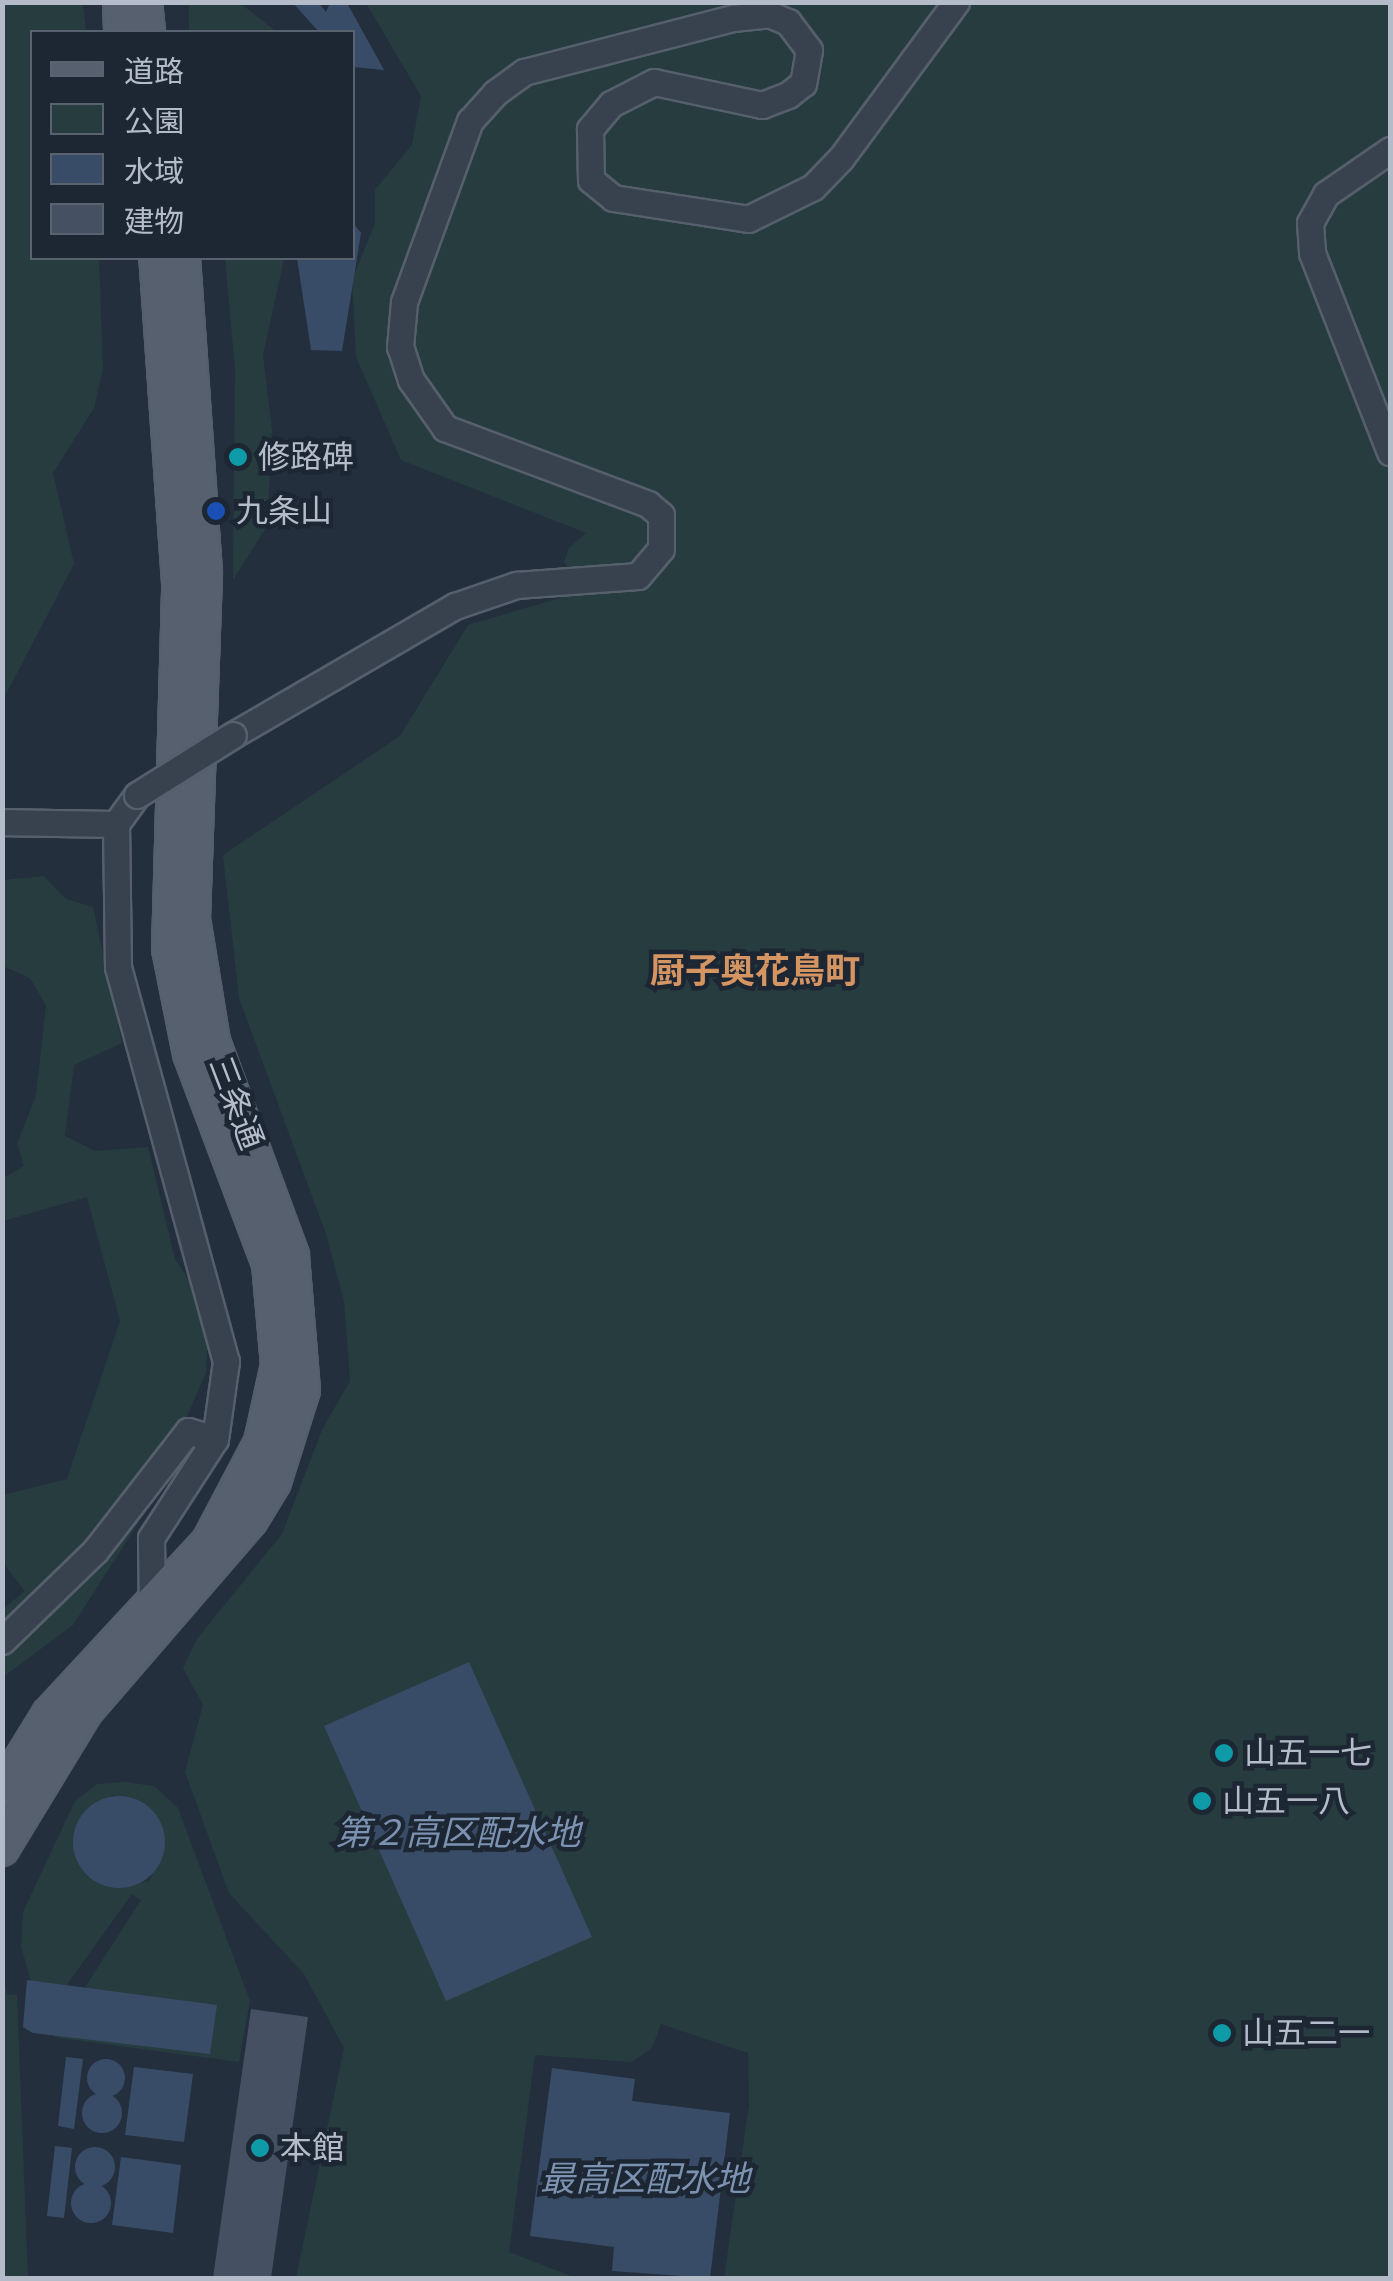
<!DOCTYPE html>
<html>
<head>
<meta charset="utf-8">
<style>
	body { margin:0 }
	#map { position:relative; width:1393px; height:2281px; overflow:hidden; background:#242f3e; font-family:"Asap Condensed","Noto Sans JP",sans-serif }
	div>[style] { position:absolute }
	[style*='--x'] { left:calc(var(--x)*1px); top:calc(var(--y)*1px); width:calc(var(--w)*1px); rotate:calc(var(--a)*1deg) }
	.green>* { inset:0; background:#263c3f }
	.water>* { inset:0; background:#394c67 }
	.round { border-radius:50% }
	.building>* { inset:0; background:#455162 }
	.roads { filter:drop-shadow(2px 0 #565f6c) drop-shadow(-2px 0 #565f6c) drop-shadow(0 2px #565f6c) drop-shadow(0 -2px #565f6c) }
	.minor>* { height:25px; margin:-12.5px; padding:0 12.5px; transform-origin:12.5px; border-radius:12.5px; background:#38414e }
	.major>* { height:32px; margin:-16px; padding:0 16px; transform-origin:16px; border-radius:16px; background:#56606e }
	.bridges { filter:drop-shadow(2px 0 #565f6c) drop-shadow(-2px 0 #565f6c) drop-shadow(0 2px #565f6c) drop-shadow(0 -2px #565f6c) }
	.minor-bridge>* { height:25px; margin:-12.5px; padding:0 12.5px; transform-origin:12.5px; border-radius:12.5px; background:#38414e }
	.dots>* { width:28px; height:28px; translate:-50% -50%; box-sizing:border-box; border:5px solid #1d2633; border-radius:50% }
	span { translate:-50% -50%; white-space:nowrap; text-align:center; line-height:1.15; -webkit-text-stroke:9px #1d2633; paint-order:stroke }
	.poi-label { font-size:32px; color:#b4bcc9 }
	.left { translate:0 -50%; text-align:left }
	.street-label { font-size:32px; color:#b4bcc9 }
	.neighbourhood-label { font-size:35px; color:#d59563; font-weight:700 }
	.water-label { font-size:35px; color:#7c92b1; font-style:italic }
	.frame { position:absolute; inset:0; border:5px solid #b4bcc9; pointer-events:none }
	.legend { position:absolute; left:30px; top:30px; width:325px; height:230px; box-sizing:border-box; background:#1d2633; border:2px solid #59626f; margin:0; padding:12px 18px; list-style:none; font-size:30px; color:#b4bcc9 }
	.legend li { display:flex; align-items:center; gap:20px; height:50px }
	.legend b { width:50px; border:2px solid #59626f }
</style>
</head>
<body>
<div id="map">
	<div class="green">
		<i style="clip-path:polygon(3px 2px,83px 3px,86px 32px,32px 32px,32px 258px,99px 258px,103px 368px,94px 408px,53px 473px,74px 564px,3px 700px)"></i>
		<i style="clip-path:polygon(189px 3px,240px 3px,277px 32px,189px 32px)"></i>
		<i style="clip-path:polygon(366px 3px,1390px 3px,1390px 2278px,724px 2278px,749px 2105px,748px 2053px,661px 2024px,652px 2048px,632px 2062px,535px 2055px,509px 2252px,576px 2278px,296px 2278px,344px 2048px,304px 1974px,229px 1893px,185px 1772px,203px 1705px,183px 1668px,197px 1639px,282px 1534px,322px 1430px,350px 1381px,344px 1301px,326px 1234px,239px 998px,223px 855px,400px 736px,468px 625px,560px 598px,572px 573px,564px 562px,569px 548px,586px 533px,401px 460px,356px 357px,352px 280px,375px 223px,375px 190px,412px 145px,421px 96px)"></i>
		<i style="clip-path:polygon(225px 258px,284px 259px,263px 355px,272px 431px,267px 526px,233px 580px,235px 369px)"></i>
		<i style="clip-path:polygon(44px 876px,66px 899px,93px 907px,122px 1043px,74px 1065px,65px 1136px,95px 1151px,148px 1147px,175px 1259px,201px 1298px,208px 1328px,206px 1373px,144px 1514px,73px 1625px,3px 1677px,3px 1609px,25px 1591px,3px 1563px,3px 1495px,67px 1479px,120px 1321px,87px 1197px,3px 1221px,3px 1178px,24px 1166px,17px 1144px,36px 1095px,46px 1006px,30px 978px,3px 966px,3px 880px)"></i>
		<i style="clip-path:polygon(evenodd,125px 1782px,154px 1786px,178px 1808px,250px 2001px,239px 2062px,53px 2037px,141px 1900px,132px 1894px,45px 2015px,33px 1989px,21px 1946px,23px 1912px,75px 1801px,97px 1784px,125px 1782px,111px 1795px,140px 1802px,160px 1860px,149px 1881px,133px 1884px,111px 1795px)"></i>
		<i style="clip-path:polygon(3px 1973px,7px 1994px,17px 1995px,28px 2278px,3px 2278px)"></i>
	</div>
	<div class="water">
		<i style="clip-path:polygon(293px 3px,319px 3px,326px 12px,330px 3px,347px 3px,384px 70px,353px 67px,352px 32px,319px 32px)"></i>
		<i style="clip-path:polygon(353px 223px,361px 233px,342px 351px,311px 350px,297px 258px,352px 258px)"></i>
		<i style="clip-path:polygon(469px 1662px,592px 1937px,446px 2001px,324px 1726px)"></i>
		<i class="round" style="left:73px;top:1796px;width:92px;height:92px"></i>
		<i style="clip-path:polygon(27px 1980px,217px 2005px,210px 2054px,33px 2033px,23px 2027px)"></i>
		<i style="clip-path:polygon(66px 2057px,83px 2059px,74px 2129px,58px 2126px)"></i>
		<i class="round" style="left:87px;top:2059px;width:38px;height:38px"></i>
		<i style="clip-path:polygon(134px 2067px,193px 2074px,184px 2142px,125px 2135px)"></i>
		<i style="clip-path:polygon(552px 2068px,635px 2079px,632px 2101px,730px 2113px,710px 2278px,612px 2271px,614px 2247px,530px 2236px)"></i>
		<i class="round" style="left:82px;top:2093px;width:40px;height:40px"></i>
		<i style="clip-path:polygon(55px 2146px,72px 2148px,64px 2218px,47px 2216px)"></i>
		<i class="round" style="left:75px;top:2147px;width:40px;height:40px"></i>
		<i style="clip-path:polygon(121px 2157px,181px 2165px,173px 2233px,112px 2225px)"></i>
		<i class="round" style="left:71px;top:2183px;width:40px;height:40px"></i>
	</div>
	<div class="building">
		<i style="clip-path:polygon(251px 2009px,308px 2017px,271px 2278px,213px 2278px)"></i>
	</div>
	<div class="roads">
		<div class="minor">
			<i style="--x:1390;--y:150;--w:78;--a:145.5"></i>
			<i style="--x:1326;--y:194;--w:33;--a:119"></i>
			<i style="--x:1310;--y:223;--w:30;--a:86"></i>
			<i style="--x:1312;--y:253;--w:214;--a:68.6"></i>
			<i style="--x:233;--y:735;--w:257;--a:-30.2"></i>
			<i style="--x:455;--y:606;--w:65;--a:-19"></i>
			<i style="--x:516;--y:585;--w:122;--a:-4.2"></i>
			<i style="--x:638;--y:576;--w:35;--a:-50"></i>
			<i style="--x:661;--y:549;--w:34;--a:-90"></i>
			<i style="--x:661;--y:515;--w:17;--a:-140"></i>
			<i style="--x:648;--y:504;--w:217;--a:-159.5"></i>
			<i style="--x:445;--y:428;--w:59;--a:-125.3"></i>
			<i style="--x:411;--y:380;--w:35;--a:-108"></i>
			<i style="--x:400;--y:347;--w:45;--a:-84.9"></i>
			<i style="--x:404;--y:302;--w:193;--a:-70"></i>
			<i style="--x:470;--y:121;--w:38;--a:-48"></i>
			<i style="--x:495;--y:93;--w:36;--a:-36"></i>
			<i style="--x:524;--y:72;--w:216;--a:-14.5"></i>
			<i style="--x:733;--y:18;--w:36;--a:-6"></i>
			<i style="--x:769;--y:14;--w:21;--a:23"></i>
			<i style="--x:788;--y:22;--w:35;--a:53"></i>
			<i style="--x:809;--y:50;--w:34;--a:100"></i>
			<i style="--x:803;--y:83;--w:19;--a:141"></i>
			<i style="--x:788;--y:95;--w:28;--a:159"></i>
			<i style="--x:762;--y:105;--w:110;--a:-168"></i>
			<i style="--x:654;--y:82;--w:48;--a:152.9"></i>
			<i style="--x:611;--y:104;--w:33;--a:130"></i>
			<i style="--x:590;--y:129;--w:51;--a:88.9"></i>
			<i style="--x:591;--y:180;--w:28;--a:39"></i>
			<i style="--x:613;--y:198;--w:137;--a:8.8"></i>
			<i style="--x:748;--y:219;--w:72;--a:-26.2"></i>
			<i style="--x:813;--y:187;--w:40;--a:-46"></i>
			<i style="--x:841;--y:158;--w:194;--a:-53.6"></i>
			<i style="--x:137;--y:795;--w:36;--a:126"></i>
			<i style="--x:116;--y:824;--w:143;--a:89.2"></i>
			<i style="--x:118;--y:967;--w:409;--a:74.7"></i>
			<i style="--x:226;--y:1361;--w:79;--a:98"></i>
			<i style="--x:215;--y:1439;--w:118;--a:122.9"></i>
			<i style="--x:151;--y:1538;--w:68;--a:89.2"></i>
			<i style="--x:2;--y:822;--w:114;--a:1"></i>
			<i style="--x:2;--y:1641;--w:129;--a:-44.1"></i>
			<i style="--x:95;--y:1551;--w:152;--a:-52.2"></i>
			<i style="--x:188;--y:1431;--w:28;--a:17"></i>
		</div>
		<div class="major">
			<i style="--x:120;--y:2;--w:30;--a:88"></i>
			<i style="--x:145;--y:2;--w:30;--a:84"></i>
			<i style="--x:2;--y:1790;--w:89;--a:-58.3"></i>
			<i style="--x:49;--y:1714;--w:236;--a:-47.2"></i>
			<i style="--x:209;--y:1541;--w:112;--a:-62.3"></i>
			<i style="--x:261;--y:1442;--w:79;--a:-77.6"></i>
			<i style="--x:278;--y:1365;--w:101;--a:-95.1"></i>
			<i style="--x:269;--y:1264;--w:224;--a:-110.6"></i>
			<i style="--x:190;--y:1054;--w:107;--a:-101.3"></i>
			<i style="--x:169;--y:949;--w:366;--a:-88.4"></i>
			<i style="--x:179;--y:583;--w:326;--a:-94"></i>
			<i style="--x:2;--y:1849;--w:162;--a:-58.7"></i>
			<i style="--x:86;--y:1711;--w:252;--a:-49.2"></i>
			<i style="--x:251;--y:1520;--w:44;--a:-58.8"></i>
			<i style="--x:274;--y:1482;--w:96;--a:-72.5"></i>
			<i style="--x:303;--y:1390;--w:135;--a:-94.7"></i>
			<i style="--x:292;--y:1255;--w:228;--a:-110.3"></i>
			<i style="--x:213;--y:1041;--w:124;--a:-99.3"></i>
			<i style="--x:193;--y:919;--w:347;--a:-88"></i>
			<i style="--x:205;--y:572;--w:315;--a:-94"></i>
		</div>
	</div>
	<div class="bridges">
		<div class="minor-bridge">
			<i style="--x:137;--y:795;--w:113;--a:-32"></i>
		</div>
	</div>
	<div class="dots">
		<i style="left:238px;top:457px;background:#0f9aa8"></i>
		<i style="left:216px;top:511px;background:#1a4fb4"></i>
		<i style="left:1224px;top:1753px;background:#0f9aa8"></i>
		<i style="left:1202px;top:1801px;background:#0f9aa8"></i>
		<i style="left:1222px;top:2033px;background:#0f9aa8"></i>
		<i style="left:260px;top:2148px;background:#0f9aa8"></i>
	</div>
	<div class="poi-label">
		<span class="left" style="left:258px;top:457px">修路碑</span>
		<span class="left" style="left:236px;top:511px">九条山</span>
		<span class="left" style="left:1244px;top:1753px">山五一七</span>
		<span class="left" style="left:1222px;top:1801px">山五一八</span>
		<span class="left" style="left:1242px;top:2033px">山五二一</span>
		<span class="left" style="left:280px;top:2148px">本館</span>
	</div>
	<div class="street-label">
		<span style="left:236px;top:1103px;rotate:69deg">三条通</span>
	</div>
	<div class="neighbourhood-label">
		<span style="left:755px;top:970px">厨子奥花鳥町</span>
	</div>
	<div class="water-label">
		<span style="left:458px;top:1832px">第２高区配水地</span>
		<span style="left:645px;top:2178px">最高区配水地</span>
	</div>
	<div class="frame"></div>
	<ul class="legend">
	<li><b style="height:12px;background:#56606e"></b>道路</li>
	<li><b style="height:28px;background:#263c3f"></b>公園</li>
	<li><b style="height:28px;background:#394c67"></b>水域</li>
	<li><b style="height:28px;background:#455162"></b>建物</li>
	</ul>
</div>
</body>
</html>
